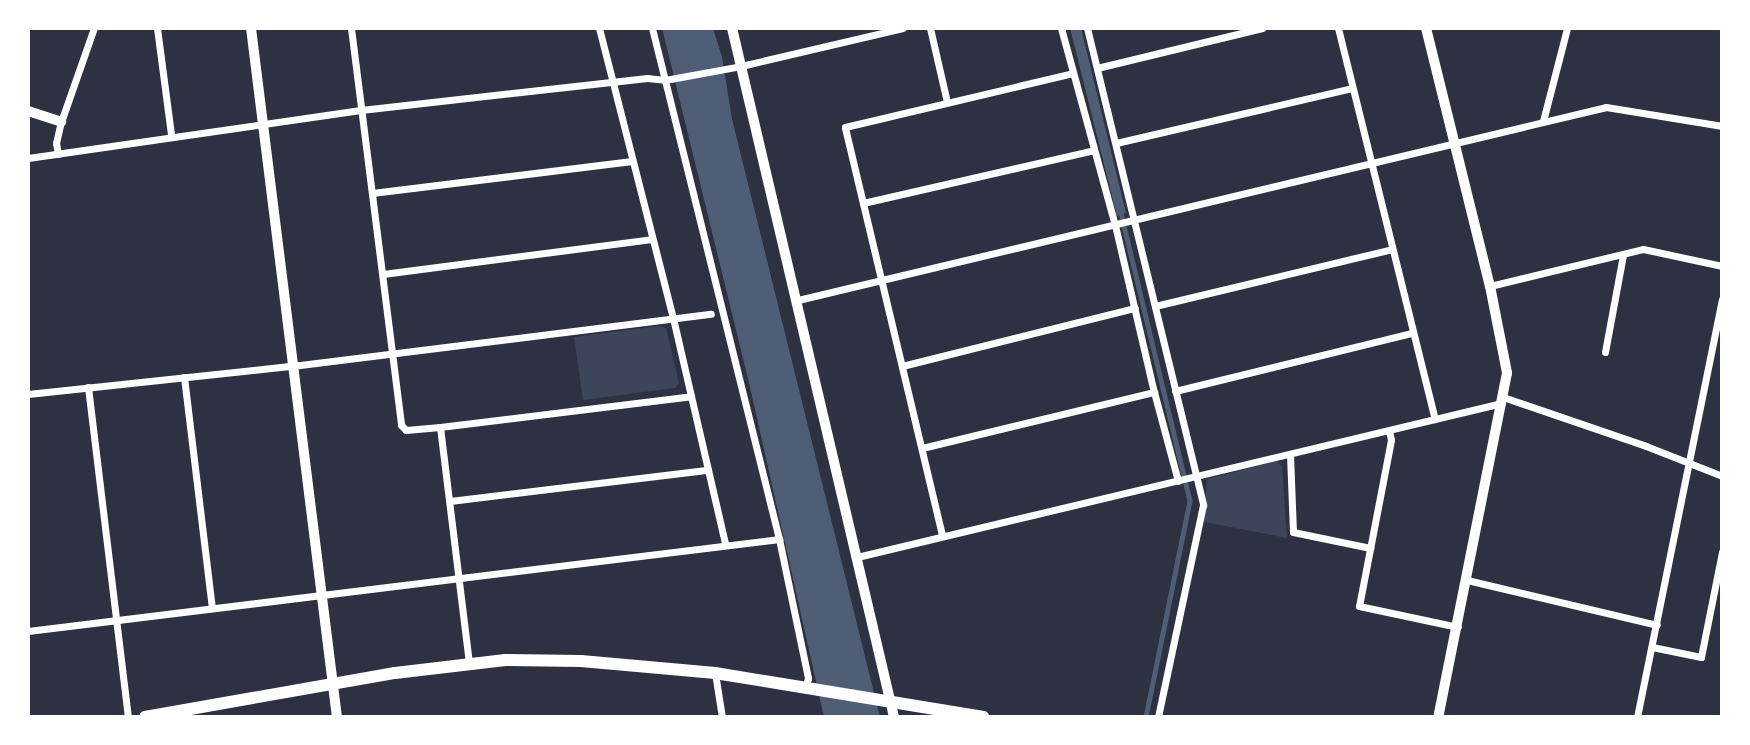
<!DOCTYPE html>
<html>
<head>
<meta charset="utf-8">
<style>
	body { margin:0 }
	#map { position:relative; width:1750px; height:745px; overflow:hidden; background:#2d3142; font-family:Raleway,sans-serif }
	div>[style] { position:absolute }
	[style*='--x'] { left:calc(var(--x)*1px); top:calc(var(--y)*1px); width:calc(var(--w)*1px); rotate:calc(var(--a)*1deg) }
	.green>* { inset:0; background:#3c4559 }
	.water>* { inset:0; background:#4f5d75 }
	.stream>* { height:4.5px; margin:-2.25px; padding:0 2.25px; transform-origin:2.25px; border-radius:2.25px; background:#4f5d75 }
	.minor>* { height:7px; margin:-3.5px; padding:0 3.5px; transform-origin:3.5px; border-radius:3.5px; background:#fff }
	.tertiary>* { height:10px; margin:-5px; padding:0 5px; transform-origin:5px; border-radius:5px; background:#fff }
	.trunk>* { height:12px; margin:-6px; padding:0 6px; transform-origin:6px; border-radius:6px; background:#fff }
	span { translate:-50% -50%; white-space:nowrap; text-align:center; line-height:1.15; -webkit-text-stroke:5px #fff; paint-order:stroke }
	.frame { position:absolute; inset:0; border:30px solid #fff; pointer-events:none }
</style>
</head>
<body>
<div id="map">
	<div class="green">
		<i style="clip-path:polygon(659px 326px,666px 328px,679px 383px,675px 388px,583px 400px,574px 337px)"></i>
		<i style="clip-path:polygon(1277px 461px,1282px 466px,1287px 538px,1204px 522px,1207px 479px)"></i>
	</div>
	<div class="water">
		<i style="clip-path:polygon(662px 28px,713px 28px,722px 57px,732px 119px,880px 717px,824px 717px,750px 387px)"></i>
		<i style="clip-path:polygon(1070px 28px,1081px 28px,1126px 213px,1117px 216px)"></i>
	</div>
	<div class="stream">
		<i style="--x:1120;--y:209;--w:300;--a:76.5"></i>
		<i style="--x:1190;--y:501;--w:220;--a:101.5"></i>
	</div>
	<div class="minor">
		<i style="--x:157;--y:28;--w:108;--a:82.5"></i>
		<i style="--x:351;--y:28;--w:400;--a:82.8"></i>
		<i style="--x:401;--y:425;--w:7;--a:45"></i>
		<i style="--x:406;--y:430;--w:34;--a:-5"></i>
		<i style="--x:440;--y:427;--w:253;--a:-7"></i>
		<i style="--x:599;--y:28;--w:299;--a:75.7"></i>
		<i style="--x:673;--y:318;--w:232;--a:77"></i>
		<i style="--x:652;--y:28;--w:527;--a:76.04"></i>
		<i style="--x:779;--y:539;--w:142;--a:78.2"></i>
		<i style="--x:808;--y:678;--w:11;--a:105"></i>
		<i style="--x:930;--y:28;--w:76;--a:77.1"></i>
		<i style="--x:1061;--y:28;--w:204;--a:74.7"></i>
		<i style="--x:1115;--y:225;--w:171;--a:76.9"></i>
		<i style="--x:1154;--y:392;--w:92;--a:74.9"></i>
		<i style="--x:1087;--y:28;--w:491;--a:76.3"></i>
		<i style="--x:1203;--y:505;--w:217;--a:102"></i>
		<i style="--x:1338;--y:28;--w:403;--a:76.1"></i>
		<i style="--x:1097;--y:68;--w:170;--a:-13.6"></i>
		<i style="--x:1543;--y:121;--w:96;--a:-75.5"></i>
		<i style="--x:1116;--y:143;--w:242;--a:-13.1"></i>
		<i style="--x:58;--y:154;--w:11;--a:-100"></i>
		<i style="--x:56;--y:143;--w:22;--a:-77"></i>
		<i style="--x:61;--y:122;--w:100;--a:-70.7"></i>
		<i style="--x:28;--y:158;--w:336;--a:-8.2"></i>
		<i style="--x:361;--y:110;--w:288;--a:-6.4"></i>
		<i style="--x:647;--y:78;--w:18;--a:6"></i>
		<i style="--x:665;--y:80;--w:77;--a:-10.4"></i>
		<i style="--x:741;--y:66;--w:166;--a:-13.2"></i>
		<i style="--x:372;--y:193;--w:262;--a:-7"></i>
		<i style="--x:863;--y:203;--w:237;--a:-12.9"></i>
		<i style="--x:383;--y:274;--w:271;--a:-7.4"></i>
		<i style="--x:1490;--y:286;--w:157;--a:-13.6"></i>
		<i style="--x:1643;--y:249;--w:81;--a:12.1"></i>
		<i style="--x:798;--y:300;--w:831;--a:-13.43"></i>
		<i style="--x:1606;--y:107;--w:118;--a:9.3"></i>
		<i style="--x:1155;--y:306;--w:244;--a:-13.5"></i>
		<i style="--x:1605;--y:352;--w:99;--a:-79.5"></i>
		<i style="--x:902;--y:366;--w:240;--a:-14"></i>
		<i style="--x:184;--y:377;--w:233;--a:83.1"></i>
		<i style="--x:88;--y:387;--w:332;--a:83.1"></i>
		<i style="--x:1175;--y:391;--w:244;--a:-13.8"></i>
		<i style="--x:28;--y:394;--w:265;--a:-6.1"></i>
		<i style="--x:292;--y:366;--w:422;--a:-7.1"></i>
		<i style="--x:1503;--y:397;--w:151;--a:18.9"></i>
		<i style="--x:1646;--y:446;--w:82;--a:21.5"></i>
		<i style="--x:440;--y:427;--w:237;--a:83"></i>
		<i style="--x:1389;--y:431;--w:9;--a:77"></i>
		<i style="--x:1391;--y:440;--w:169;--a:100.9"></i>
		<i style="--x:1359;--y:606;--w:101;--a:12"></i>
		<i style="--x:922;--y:448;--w:239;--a:-13.6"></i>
		<i style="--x:1290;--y:454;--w:78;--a:87.8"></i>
		<i style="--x:1293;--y:532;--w:79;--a:11.7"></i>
		<i style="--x:450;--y:501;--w:260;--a:-6.9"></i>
		<i style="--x:942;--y:535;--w:419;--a:-103.4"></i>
		<i style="--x:845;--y:127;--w:234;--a:-13.3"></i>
		<i style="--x:857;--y:557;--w:663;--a:-13.43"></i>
		<i style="--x:1467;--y:580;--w:195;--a:13.3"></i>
		<i style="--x:28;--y:631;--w:757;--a:-6.98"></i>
		<i style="--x:1652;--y:647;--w:50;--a:11.5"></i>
		<i style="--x:1701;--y:657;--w:107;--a:-78.7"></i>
		<i style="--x:715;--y:673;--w:45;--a:81"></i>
		<i style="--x:1637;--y:717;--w:426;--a:-78.5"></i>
	</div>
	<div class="tertiary">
		<i style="--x:251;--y:28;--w:694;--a:82.89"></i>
		<i style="--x:732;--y:28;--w:708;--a:76.77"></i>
		<i style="--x:1426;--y:28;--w:266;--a:76.1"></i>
		<i style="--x:1490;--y:286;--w:89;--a:78.9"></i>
		<i style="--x:1507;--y:373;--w:351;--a:101.3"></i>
		<i style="--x:28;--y:111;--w:35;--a:18"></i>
	</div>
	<div class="trunk">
		<i style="--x:145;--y:717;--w:254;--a:-10"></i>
		<i style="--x:395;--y:673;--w:111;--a:-6.7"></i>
		<i style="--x:505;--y:660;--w:76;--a:0.8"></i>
		<i style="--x:581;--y:661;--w:135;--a:5.1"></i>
		<i style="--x:715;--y:673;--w:272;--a:9.3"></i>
	</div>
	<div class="frame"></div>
</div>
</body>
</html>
